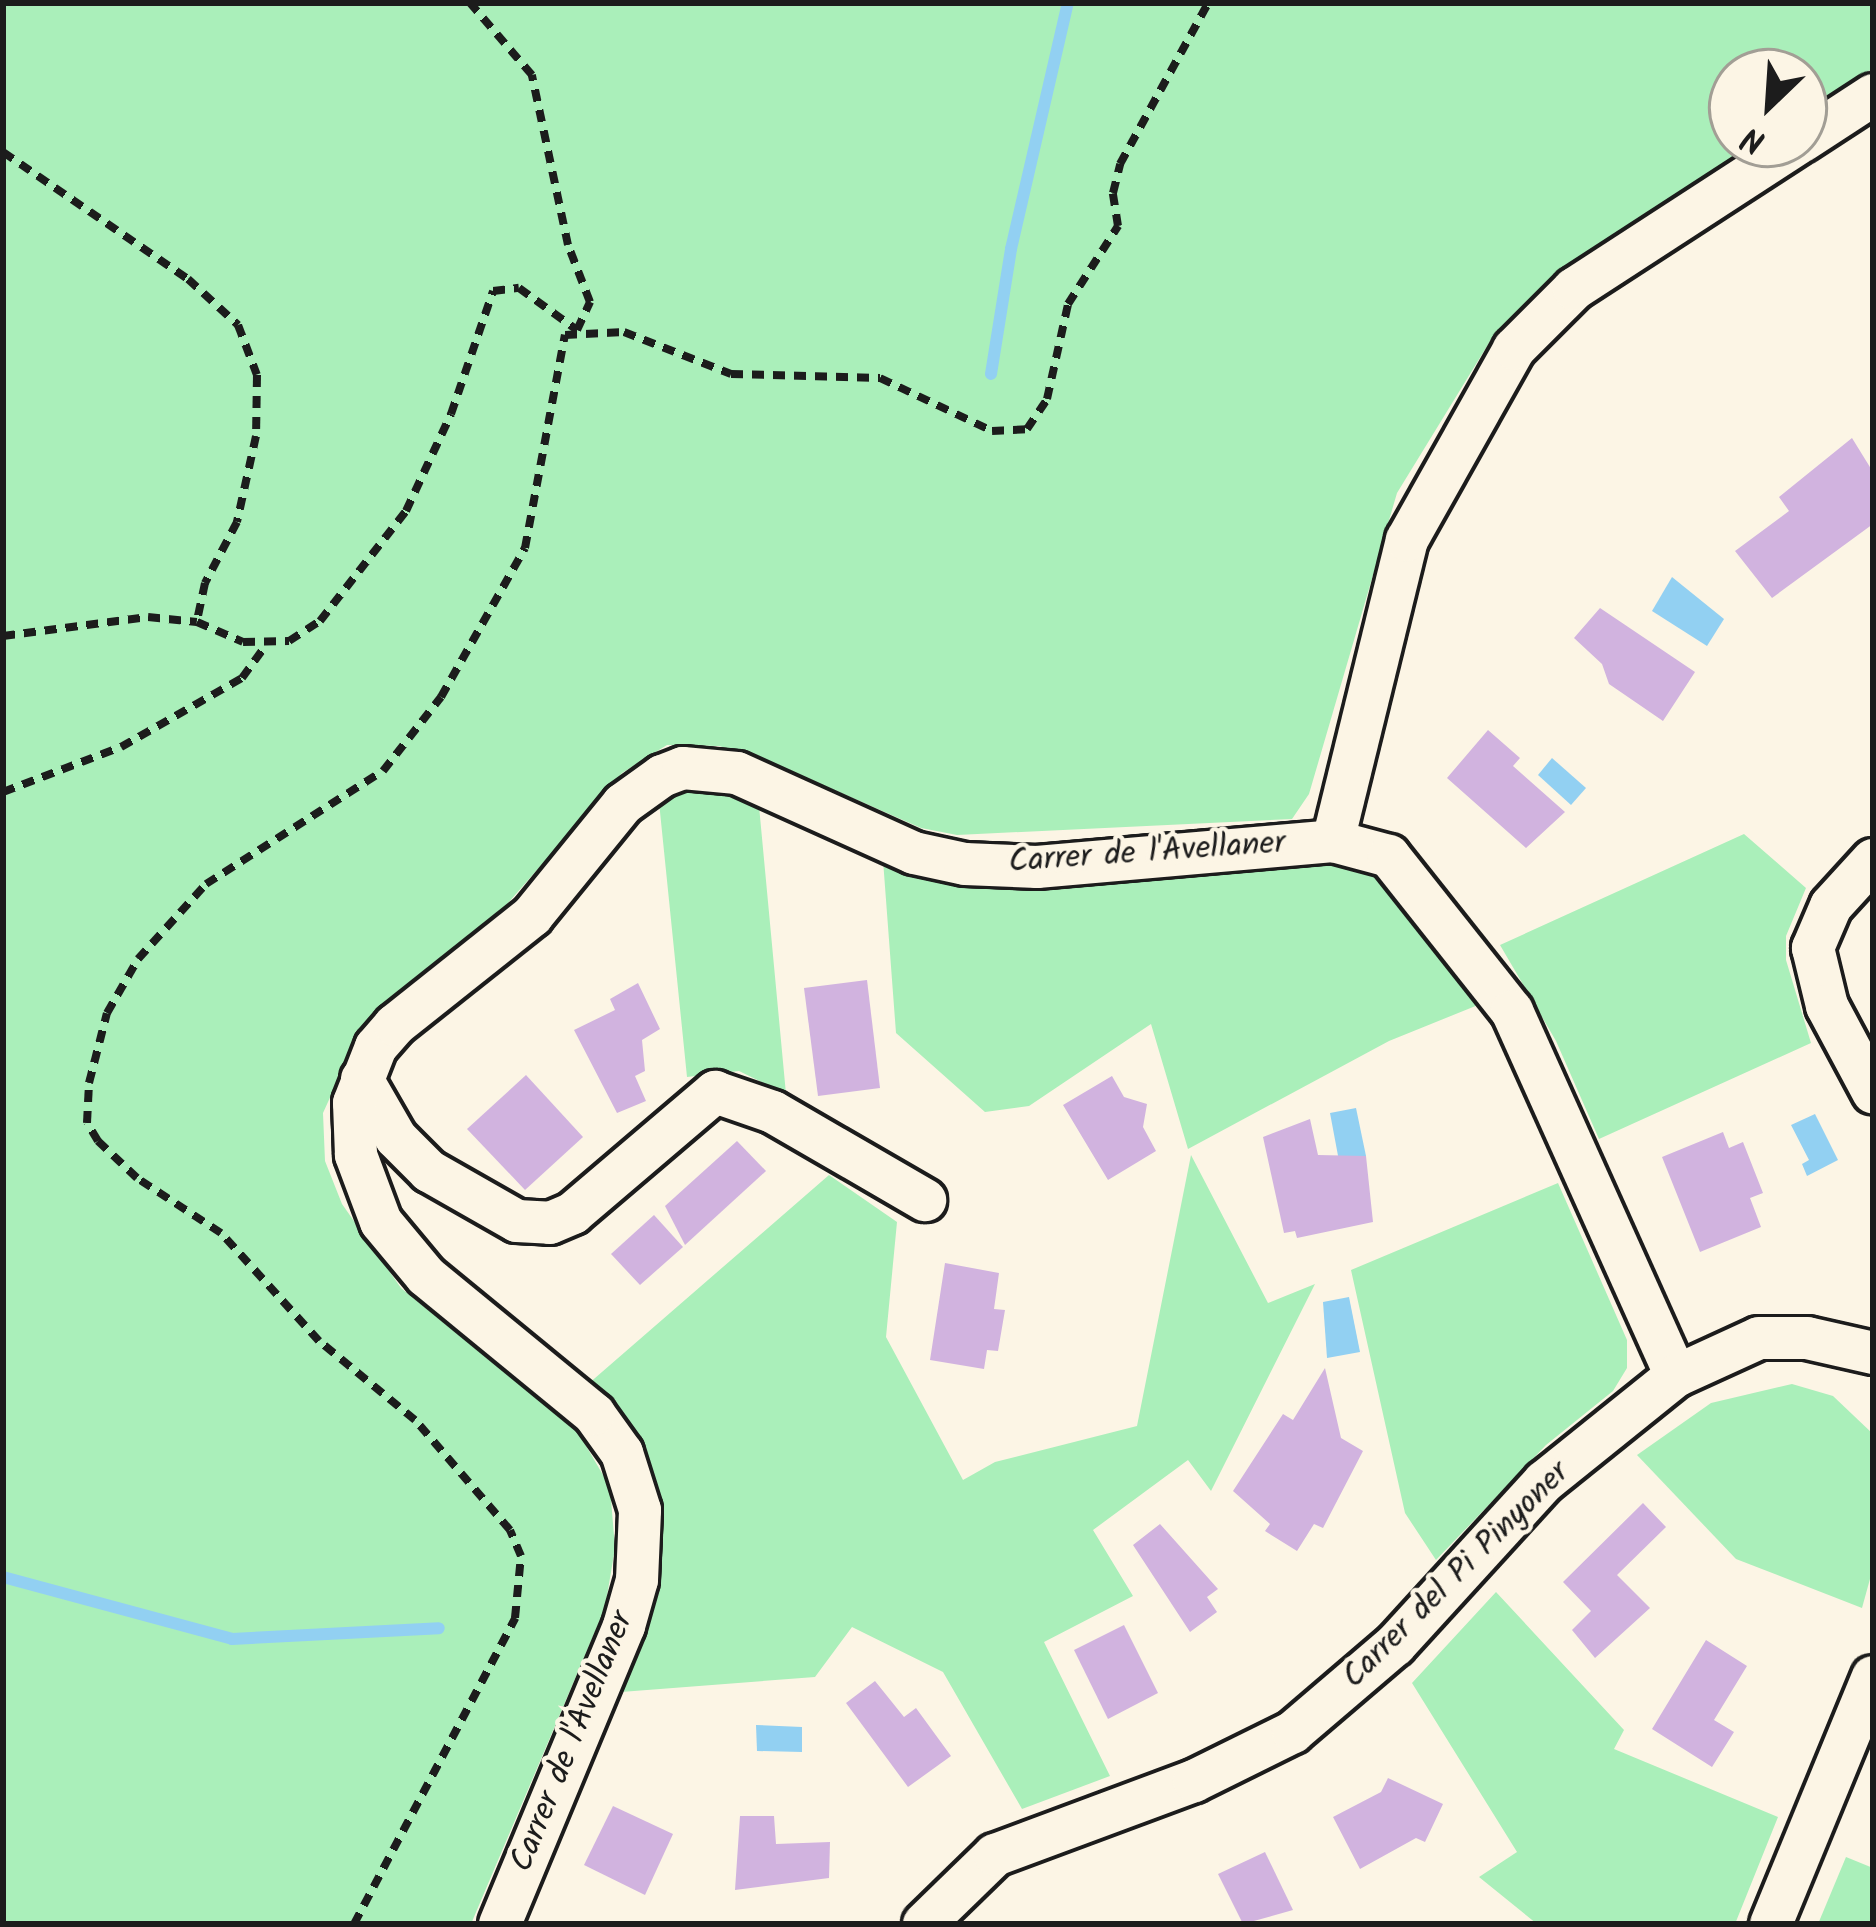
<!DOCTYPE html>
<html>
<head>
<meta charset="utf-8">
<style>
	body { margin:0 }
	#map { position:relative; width:1876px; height:1927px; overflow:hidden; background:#fcf5e5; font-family:Kalam,sans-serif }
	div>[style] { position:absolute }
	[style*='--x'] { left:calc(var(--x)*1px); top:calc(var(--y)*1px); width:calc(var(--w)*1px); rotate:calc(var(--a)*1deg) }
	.green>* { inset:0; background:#aaefba }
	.water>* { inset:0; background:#92d0f2 }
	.stream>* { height:12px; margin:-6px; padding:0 6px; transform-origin:6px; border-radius:6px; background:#92d0f2 }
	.building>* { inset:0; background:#d1b3df }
	.path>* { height:8px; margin-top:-4px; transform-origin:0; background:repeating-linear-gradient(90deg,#1c1c1c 0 12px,transparent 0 21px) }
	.roads { filter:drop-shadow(3px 0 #1c1c1c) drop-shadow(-3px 0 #1c1c1c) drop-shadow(0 3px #1c1c1c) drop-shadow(0 -3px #1c1c1c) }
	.minor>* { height:42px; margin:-21px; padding:0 21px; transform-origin:21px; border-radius:21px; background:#fcf5e5 }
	span { translate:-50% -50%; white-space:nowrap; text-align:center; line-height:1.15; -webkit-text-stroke:9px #fcf5e5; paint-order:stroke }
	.street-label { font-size:33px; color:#1c1c1c }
	.frame { position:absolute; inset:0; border:6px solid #1c1c1c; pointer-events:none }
	.north { position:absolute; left:1708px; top:48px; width:120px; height:120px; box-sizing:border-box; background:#fcf5e5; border:3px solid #a29e95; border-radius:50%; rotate:205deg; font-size:33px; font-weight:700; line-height:48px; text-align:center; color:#1c1c1c }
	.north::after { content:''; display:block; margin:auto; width:42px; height:54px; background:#1c1c1c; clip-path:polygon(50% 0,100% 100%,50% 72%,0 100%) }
</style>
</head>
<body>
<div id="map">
	<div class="green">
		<i style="clip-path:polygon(3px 3px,1873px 3px,1873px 68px,1804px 112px,1804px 72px,1732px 72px,1732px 144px,1754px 144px,1562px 268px,1492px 338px,1397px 493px,1309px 794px,1292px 819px,957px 835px,921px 828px,764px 759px,719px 746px,667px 745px,622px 773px,487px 927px,357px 1038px,323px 1113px,325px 1161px,342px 1204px,401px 1288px,578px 1432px,610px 1487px,615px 1548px,605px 1608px,471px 1924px,3px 1924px)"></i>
		<i style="clip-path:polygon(699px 788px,759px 806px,786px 1094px,739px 1071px,687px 1077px,659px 802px)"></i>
		<i style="clip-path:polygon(1744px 834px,1806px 888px,1786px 936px,1786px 960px,1811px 1043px,1599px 1139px,1556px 1041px,1500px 945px)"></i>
		<i style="clip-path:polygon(883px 860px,1348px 864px,1376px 871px,1414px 910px,1478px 1005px,1389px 1041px,1188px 1149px,1151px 1024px,1029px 1106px,985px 1112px,896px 1033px)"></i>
		<i style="clip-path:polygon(1191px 1155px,1268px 1303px,1315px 1284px,1211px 1491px,1188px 1460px,1093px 1530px,1133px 1596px,1044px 1642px,1110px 1776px,1022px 1809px,943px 1672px,852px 1627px,815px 1677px,621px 1692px,653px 1594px,656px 1501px,641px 1453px,587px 1385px,829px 1175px,897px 1222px,886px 1337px,963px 1480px,995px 1462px,1137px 1426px)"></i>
		<i style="clip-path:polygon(1558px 1183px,1627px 1340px,1627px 1368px,1613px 1391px,1546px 1445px,1436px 1560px,1405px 1513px,1351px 1270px)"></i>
		<i style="clip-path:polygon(1792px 1384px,1833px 1396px,1873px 1434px,1873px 1568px,1862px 1608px,1736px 1559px,1637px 1455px,1711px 1403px)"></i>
		<i style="clip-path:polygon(1496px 1592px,1624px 1730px,1614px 1749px,1778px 1817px,1735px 1924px,1537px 1924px,1479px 1877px,1517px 1852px,1412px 1683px)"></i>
		<i style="clip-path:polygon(1846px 1857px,1873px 1868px,1873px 1924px,1818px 1924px)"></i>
	</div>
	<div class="water">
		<i style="clip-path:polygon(1672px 577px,1724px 619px,1707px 646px,1652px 611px)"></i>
		<i style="clip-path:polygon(1552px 758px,1586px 788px,1571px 805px,1538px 775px)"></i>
		<i style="clip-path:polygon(1356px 1108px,1366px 1156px,1339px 1161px,1330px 1113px)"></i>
		<i style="clip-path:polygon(1815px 1114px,1838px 1160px,1807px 1176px,1802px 1164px,1809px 1160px,1791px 1125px)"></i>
		<i style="clip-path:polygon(1349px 1297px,1360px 1352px,1327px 1358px,1323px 1302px)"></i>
		<i style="clip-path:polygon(756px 1725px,802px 1727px,802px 1752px,757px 1751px)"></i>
	</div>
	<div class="stream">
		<i style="--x:991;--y:374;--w:127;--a:-80.9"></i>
		<i style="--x:1011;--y:249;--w:253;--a:-77"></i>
		<i style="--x:3;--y:1577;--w:237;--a:15.1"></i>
		<i style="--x:232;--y:1639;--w:207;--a:-3"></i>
	</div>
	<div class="building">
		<i style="clip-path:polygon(1852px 438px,1873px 472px,1873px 524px,1772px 598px,1735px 551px,1789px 511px,1779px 497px)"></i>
		<i style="clip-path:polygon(1600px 608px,1695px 672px,1663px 721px,1609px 684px,1602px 664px,1574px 638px)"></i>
		<i style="clip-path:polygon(1488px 730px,1520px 758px,1513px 766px,1565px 812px,1526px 848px,1447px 778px)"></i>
		<i style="clip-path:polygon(867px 980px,880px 1088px,818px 1096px,804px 988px)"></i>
		<i style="clip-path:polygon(638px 983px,660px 1029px,642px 1040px,645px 1071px,635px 1076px,646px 1101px,617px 1113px,574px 1030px,615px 1010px,610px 999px)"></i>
		<i style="clip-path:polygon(526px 1075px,583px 1137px,525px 1190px,467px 1129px)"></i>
		<i style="clip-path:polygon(1112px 1076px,1124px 1097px,1147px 1104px,1143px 1127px,1156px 1151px,1108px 1180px,1063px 1105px)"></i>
		<i style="clip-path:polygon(1310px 1119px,1318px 1155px,1366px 1156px,1373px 1222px,1297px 1238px,1295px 1231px,1284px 1233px,1263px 1137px)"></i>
		<i style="clip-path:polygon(1723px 1132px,1729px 1148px,1743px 1142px,1763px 1193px,1750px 1198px,1761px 1227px,1700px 1252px,1662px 1157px)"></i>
		<i style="clip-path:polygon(737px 1141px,766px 1171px,685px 1245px,665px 1206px)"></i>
		<i style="clip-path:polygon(654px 1215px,683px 1247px,640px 1285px,611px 1254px)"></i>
		<i style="clip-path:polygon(945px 1263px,999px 1273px,994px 1309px,1005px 1310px,998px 1351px,987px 1350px,984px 1369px,930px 1360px)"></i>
		<i style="clip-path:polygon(1325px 1368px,1341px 1438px,1363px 1451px,1323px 1528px,1314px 1524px,1297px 1551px,1265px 1531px,1270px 1524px,1233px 1491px,1283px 1414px,1293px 1420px)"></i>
		<i style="clip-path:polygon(1643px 1503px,1666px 1527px,1617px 1575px,1650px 1608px,1595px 1658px,1572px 1630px,1591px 1611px,1563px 1582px)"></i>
		<i style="clip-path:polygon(1160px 1524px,1218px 1589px,1207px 1597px,1217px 1612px,1190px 1632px,1133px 1545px)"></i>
		<i style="clip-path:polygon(1124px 1625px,1158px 1693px,1108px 1719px,1074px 1650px)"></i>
		<i style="clip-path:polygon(1706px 1640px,1747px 1666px,1714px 1720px,1734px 1732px,1712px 1767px,1652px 1729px)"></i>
		<i style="clip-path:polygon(875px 1681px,904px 1717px,916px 1708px,951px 1756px,908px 1787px,846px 1703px)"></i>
		<i style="clip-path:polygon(1388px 1778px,1443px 1804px,1425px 1842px,1416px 1838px,1360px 1869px,1333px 1817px,1381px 1792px)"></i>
		<i style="clip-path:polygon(613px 1806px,673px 1834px,645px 1895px,584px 1865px)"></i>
		<i style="clip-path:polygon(740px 1816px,774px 1816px,776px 1844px,830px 1842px,829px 1878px,735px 1890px)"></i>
		<i style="clip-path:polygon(1265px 1852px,1293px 1910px,1243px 1924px,1218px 1874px)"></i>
	</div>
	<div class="path">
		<i style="--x:3;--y:152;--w:224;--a:34.5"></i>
		<i style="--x:188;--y:279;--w:68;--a:42.6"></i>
		<i style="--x:238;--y:325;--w:53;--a:69.2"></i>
		<i style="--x:257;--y:375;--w:61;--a:90.9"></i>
		<i style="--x:256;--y:436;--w:88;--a:102.5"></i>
		<i style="--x:237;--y:522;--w:69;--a:117.7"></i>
		<i style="--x:205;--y:583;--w:40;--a:102"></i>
		<i style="--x:197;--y:622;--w:50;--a:23.5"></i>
		<i style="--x:243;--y:642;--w:46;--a:-1.2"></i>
		<i style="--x:289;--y:641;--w:37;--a:-33"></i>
		<i style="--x:320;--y:621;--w:140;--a:-52"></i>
		<i style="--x:406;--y:511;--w:107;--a:-65.1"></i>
		<i style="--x:451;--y:414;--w:130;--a:-71.1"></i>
		<i style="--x:493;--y:291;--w:26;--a:-7"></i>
		<i style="--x:519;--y:288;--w:72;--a:35.9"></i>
		<i style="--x:577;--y:330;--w:31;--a:-65"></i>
		<i style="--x:590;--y:302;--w:61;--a:-111.1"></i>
		<i style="--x:568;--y:245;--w:174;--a:-102"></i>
		<i style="--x:532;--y:75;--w:95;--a:-130.7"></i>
		<i style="--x:3;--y:636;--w:146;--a:-7.5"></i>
		<i style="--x:148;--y:617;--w:49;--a:5.8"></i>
		<i style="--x:3;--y:792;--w:126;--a:-20.9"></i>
		<i style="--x:121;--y:747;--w:139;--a:-29.7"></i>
		<i style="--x:242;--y:678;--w:41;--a:-54"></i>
		<i style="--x:354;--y:1924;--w:346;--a:-62.2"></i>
		<i style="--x:515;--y:1618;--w:62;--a:-84.5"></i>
		<i style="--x:521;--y:1556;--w:28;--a:-113"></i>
		<i style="--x:510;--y:1530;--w:145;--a:-130.8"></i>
		<i style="--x:415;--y:1420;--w:124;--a:-140.5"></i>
		<i style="--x:319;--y:1341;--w:146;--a:-132.2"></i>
		<i style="--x:221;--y:1233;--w:100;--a:-146.8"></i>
		<i style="--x:137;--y:1178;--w:54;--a:-136.5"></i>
		<i style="--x:98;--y:1141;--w:21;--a:-121"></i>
		<i style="--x:87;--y:1123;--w:40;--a:-87.1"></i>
		<i style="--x:89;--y:1083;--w:72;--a:-75.6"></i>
		<i style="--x:107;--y:1013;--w:62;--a:-60.1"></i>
		<i style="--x:138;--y:959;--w:101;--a:-47.8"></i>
		<i style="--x:206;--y:884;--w:210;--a:-32.6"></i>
		<i style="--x:383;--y:771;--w:94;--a:-51.9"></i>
		<i style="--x:441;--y:697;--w:171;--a:-60.6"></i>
		<i style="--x:525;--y:548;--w:217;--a:-79.4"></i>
		<i style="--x:565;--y:335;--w:59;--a:-2.9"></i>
		<i style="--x:624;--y:332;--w:115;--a:21.4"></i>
		<i style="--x:731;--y:374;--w:149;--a:1.5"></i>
		<i style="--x:880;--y:378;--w:124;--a:25.3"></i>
		<i style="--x:992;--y:431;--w:35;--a:-3"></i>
		<i style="--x:1027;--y:429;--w:36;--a:-56"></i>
		<i style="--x:1047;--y:399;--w:97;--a:-77.5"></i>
		<i style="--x:1068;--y:304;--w:93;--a:-57.3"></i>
		<i style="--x:1118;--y:226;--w:33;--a:-99"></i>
		<i style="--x:1113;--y:193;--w:30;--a:-76"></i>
		<i style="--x:1120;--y:164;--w:183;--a:-61.3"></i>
	</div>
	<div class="roads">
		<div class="minor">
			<i style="--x:1804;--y:140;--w:82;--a:-33.1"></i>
			<i style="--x:1333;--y:841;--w:310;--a:-76.2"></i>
			<i style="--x:1407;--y:540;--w:219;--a:-60.7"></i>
			<i style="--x:1514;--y:349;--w:85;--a:-45"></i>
			<i style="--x:1574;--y:289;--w:266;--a:-33"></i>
			<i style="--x:1873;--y:860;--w:62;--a:132.4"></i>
			<i style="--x:1831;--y:906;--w:46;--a:113.2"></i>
			<i style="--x:1813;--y:948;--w:60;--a:76.4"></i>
			<i style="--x:1827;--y:1006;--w:98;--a:61.9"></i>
			<i style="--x:362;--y:1079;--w:68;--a:60"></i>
			<i style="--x:396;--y:1138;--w:47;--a:45"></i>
			<i style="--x:429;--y:1171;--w:101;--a:29.6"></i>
			<i style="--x:517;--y:1221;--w:33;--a:3"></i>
			<i style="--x:550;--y:1223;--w:25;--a:-23"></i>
			<i style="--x:573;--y:1213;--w:187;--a:-40.4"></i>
			<i style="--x:715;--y:1092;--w:61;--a:19"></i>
			<i style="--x:773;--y:1112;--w:176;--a:30.1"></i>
			<i style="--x:500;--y:1924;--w:323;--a:-67.4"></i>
			<i style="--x:624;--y:1626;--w:48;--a:-74.2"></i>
			<i style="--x:637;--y:1580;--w:70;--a:-87.5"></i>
			<i style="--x:640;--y:1510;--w:60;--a:-107.5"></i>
			<i style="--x:622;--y:1453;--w:48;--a:-125.7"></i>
			<i style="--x:594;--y:1414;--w:217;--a:-140.6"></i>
			<i style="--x:426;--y:1276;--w:70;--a:-129.8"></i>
			<i style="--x:381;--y:1222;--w:72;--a:-110.5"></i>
			<i style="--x:356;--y:1155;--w:52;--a:-92.2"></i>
			<i style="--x:354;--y:1103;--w:60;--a:-68.6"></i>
			<i style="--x:376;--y:1047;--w:29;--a:-49"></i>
			<i style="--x:395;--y:1025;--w:175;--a:-38.5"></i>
			<i style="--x:532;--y:916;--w:144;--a:-50.9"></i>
			<i style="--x:623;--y:804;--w:48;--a:-35.7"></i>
			<i style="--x:662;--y:776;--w:22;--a:-21"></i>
			<i style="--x:683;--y:768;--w:54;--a:5.3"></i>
			<i style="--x:737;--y:773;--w:194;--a:24.3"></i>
			<i style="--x:914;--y:853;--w:52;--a:12.2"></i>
			<i style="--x:965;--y:864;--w:72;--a:2.4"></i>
			<i style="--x:1037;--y:867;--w:297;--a:-5"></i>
			<i style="--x:1333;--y:841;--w:58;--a:15"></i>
			<i style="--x:1389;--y:856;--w:198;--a:51.6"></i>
			<i style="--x:1512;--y:1011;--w:400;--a:65.8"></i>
			<i style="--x:924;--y:1924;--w:99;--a:-44.2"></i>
			<i style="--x:995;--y:1855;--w:212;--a:-20.4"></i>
			<i style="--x:1194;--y:1781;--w:110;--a:-26.3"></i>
			<i style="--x:1293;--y:1732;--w:134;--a:-40.5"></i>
			<i style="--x:1395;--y:1645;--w:221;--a:-47.6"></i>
			<i style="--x:1544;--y:1482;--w:169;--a:-38.8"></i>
			<i style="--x:1676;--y:1376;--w:91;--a:-24.6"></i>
			<i style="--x:1759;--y:1338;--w:48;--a:0"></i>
			<i style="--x:1807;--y:1338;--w:68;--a:12.8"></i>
			<i style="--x:1771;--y:1924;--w:267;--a:-67.6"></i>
		</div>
	</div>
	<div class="street-label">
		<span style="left:1147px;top:854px;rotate:-4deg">Carrer de l'Avellaner</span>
		<span style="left:1457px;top:1576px;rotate:-45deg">Carrer del Pi Pinyoner</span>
		<span style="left:573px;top:1742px;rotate:-68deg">Carrer de l'Avellaner</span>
	</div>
	<div class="frame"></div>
	<div class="north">N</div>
</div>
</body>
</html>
